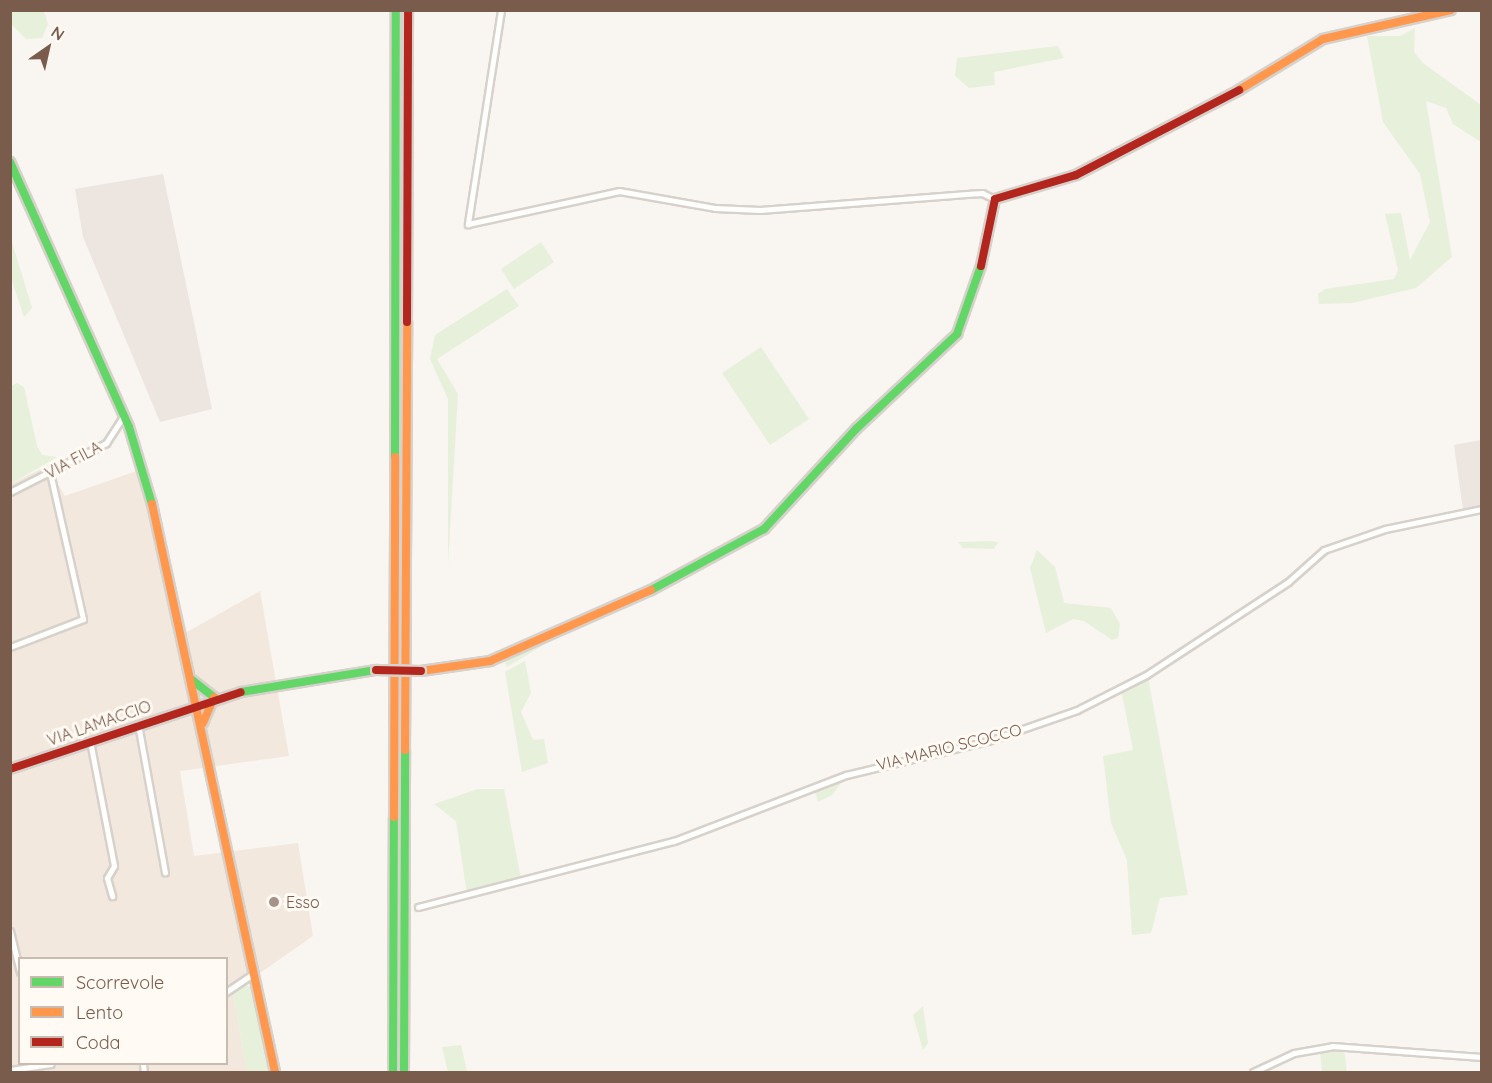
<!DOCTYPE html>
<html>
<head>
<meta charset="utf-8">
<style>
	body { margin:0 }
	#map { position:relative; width:1492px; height:1083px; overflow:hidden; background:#f9f5f0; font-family:Quicksand,sans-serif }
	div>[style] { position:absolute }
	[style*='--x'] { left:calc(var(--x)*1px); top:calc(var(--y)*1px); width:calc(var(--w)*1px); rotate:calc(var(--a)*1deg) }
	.residential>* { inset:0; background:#f2e8de }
	.industrial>* { inset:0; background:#ede5e0 }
	.green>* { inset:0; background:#e7f0db }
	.roads { filter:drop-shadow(2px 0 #d7d1cb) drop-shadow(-2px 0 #d7d1cb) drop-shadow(0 2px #d7d1cb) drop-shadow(0 -2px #d7d1cb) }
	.street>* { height:5px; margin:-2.5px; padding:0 2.5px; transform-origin:2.5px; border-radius:2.5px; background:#fefefd }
	.fast>* { height:8px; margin:-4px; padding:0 4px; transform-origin:4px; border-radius:4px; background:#63d668 }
	.slow>* { height:8px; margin:-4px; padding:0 4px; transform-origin:4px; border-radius:4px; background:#ff974d }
	.jam>* { height:8px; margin:-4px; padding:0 4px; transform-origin:4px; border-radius:4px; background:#b3261e }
	.bridges { filter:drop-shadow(2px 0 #d9d2cb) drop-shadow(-2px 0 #d9d2cb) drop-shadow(0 2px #d9d2cb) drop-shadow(0 -2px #d9d2cb) }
	.jam-bridge>* { height:8px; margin:-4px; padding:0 4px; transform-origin:4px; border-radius:4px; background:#b3261e }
	.dots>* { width:16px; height:16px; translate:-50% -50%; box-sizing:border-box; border:3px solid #fffaf3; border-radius:50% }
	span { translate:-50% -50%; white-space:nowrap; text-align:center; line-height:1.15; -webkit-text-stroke:6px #fffaf3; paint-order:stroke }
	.street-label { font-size:16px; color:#7a5c4d }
	.poi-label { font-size:16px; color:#7a5c4d }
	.left { translate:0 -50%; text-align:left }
	.frame { position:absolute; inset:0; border:12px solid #7a5c4d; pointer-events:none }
	.legend { position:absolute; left:18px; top:957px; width:210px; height:108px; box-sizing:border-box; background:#fffaf3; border:2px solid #cabbb1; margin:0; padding:8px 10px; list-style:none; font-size:18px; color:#7a5c4d }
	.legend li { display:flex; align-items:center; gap:12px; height:30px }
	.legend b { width:30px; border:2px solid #cabbb1 }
	.north { position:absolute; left:18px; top:18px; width:60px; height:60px; -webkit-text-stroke:4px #fffaf3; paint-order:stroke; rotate:34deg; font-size:16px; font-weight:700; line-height:24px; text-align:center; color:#7a5c4d }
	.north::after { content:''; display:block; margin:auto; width:21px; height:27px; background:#7a5c4d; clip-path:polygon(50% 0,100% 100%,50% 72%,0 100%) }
</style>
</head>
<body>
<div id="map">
	<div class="residential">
		<i style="clip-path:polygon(evenodd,47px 466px,65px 496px,148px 467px,187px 632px,260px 591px,289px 756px,180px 771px,194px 856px,298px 843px,313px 936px,233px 992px,247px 1072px,11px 1072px,11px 484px,47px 466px,20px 958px,226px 958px,226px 1064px,20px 1064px,20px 958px)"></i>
	</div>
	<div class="industrial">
		<i style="clip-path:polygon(163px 174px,212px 409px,160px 422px,83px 237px,75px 189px)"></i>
		<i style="clip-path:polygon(1481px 440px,1481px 506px,1463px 510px,1454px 445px)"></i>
	</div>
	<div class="green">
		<i style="clip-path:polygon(11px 10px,44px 11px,48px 24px,42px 38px,26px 39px,11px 24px)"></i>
		<i style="clip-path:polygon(1415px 28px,1414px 52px,1423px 63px,1481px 105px,1481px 142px,1453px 124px,1446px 108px,1426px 101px,1452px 257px,1416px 288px,1352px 303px,1319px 304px,1318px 294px,1325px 289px,1394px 279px,1398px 270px,1385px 214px,1401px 213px,1410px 260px,1430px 222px,1420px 174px,1383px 122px,1367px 36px,1400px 36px)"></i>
		<i style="clip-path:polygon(1058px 46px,1064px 58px,994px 72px,995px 85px,969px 88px,955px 76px,957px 58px)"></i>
		<i style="clip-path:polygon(11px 239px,32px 308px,24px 317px,11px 278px)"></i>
		<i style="clip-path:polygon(541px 242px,554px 262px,514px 289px,501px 269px)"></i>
		<i style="clip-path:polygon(507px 289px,519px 306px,437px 359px,458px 394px,448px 564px,448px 399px,430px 359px,435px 335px)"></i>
		<i style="clip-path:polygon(761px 347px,809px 419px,770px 445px,722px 373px)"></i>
		<i style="clip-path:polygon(17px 383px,24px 387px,37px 446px,42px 455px,57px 457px,11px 484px,11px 386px)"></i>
		<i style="clip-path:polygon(958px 542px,990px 541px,998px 542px,994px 549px,963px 548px)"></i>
		<i style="clip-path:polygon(1037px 550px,1055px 567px,1064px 603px,1111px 608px,1120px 624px,1118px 638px,1112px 640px,1084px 621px,1073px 619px,1046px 633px,1030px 568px)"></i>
		<i style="clip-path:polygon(548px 639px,545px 644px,507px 667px,504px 660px)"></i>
		<i style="clip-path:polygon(525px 661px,531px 693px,521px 712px,533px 740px,544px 739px,548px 763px,522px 772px,505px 672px)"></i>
		<i style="clip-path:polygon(1148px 677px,1188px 895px,1160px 898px,1151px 933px,1132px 935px,1127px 860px,1111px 823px,1103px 756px,1133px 750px,1122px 694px)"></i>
		<i style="clip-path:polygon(844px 779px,832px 795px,818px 802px,815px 792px)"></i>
		<i style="clip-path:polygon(478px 789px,504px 789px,521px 879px,467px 894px,456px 821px,434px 804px)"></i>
		<i style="clip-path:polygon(243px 984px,253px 988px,271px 1072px,247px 1072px,233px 992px)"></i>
		<i style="clip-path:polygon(923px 1006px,928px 1043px,923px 1050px,913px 1015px)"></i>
		<i style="clip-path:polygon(461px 1045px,467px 1072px,448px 1072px,442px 1047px)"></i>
		<i style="clip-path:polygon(1320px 1050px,1344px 1050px,1347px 1072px,1322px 1072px)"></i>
	</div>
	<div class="roads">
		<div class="street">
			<i style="--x:501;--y:10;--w:217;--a:98.8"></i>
			<i style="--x:468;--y:224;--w:155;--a:-12.3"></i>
			<i style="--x:619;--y:191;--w:97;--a:10"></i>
			<i style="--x:715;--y:208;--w:45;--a:2.5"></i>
			<i style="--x:760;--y:210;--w:223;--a:-4.4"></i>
			<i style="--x:982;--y:193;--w:14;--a:25"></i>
			<i style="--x:10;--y:492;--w:108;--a:-27"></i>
			<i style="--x:106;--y:443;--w:33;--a:-57"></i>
			<i style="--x:10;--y:647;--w:78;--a:-21"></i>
			<i style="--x:83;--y:619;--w:150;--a:-102.7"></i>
			<i style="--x:138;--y:724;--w:151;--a:79.7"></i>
			<i style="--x:90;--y:741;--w:127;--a:79.1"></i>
			<i style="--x:114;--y:866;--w:14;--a:120"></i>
			<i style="--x:107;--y:878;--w:19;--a:74"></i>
			<i style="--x:418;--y:907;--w:264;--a:-14.5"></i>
			<i style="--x:674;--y:841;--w:184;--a:-21"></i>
			<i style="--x:846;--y:775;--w:146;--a:-13.5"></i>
			<i style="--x:988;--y:741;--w:94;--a:-19.2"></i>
			<i style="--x:1077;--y:710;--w:77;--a:-26.9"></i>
			<i style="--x:1146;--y:675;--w:170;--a:-33.2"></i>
			<i style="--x:1288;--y:582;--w:48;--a:-41.6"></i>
			<i style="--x:1324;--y:550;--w:65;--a:-19"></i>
			<i style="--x:1385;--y:529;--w:99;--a:-11.7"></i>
			<i style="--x:10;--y:931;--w:42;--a:76.3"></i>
			<i style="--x:226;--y:992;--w:34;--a:-34"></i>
			<i style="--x:143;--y:1064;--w:8;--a:83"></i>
			<i style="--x:10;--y:1070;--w:41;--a:-8.3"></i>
			<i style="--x:1253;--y:1072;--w:45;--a:-24.9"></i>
			<i style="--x:1294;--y:1053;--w:39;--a:-10"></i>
			<i style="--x:1332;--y:1046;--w:150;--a:4.2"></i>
		</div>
		<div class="fast">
			<i style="--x:10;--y:162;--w:290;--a:65.8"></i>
			<i style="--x:129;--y:427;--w:80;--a:73.4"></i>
			<i style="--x:395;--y:457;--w:447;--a:-89.9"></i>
			<i style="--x:651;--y:590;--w:128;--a:-28.4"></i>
			<i style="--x:764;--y:529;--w:136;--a:-47.4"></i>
			<i style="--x:856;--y:429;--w:139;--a:-43.2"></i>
			<i style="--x:957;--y:334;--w:72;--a:-70.6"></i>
			<i style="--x:192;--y:680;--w:28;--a:38"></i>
			<i style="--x:241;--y:692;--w:137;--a:-9.3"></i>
			<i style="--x:393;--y:1072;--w:255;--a:-89.8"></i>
			<i style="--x:404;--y:1072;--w:322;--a:-89.8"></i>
		</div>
		<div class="slow">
			<i style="--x:1239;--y:90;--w:98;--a:-31.3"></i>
			<i style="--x:1323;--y:39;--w:131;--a:-12.8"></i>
			<i style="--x:152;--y:504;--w:581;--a:77.78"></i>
			<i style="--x:421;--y:671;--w:70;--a:-8.2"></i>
			<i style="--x:490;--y:661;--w:176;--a:-23.8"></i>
			<i style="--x:203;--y:723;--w:28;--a:-67"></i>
			<i style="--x:405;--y:750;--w:428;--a:-89.7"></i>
			<i style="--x:394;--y:817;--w:360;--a:-89.8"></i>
		</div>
		<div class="jam">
			<i style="--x:981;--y:266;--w:68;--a:-78.2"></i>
			<i style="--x:995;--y:199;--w:84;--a:-16.5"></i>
			<i style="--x:1076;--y:175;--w:184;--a:-27.5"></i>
			<i style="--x:407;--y:322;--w:312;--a:-89.8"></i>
			<i style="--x:10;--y:769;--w:243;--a:-18.4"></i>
		</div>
	</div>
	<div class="bridges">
		<div class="jam-bridge">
			<i style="--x:376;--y:670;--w:45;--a:1.3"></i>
		</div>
	</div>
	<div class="dots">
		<i style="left:274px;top:902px;background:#a69286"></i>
	</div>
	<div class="street-label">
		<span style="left:73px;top:460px;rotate:-28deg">VIA FILA</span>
		<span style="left:99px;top:723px;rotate:-19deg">VIA LAMACCIO</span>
		<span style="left:949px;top:747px;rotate:-14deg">VIA MARIO SCOCCO</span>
	</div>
	<div class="poi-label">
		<span class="left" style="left:286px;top:902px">Esso</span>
	</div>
	<div class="frame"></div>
	<ul class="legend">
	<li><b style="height:8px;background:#63d668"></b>Scorrevole</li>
	<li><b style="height:8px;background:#ff974d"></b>Lento</li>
	<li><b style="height:8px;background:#b3261e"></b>Coda</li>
	</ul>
	<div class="north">N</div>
</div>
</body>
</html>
